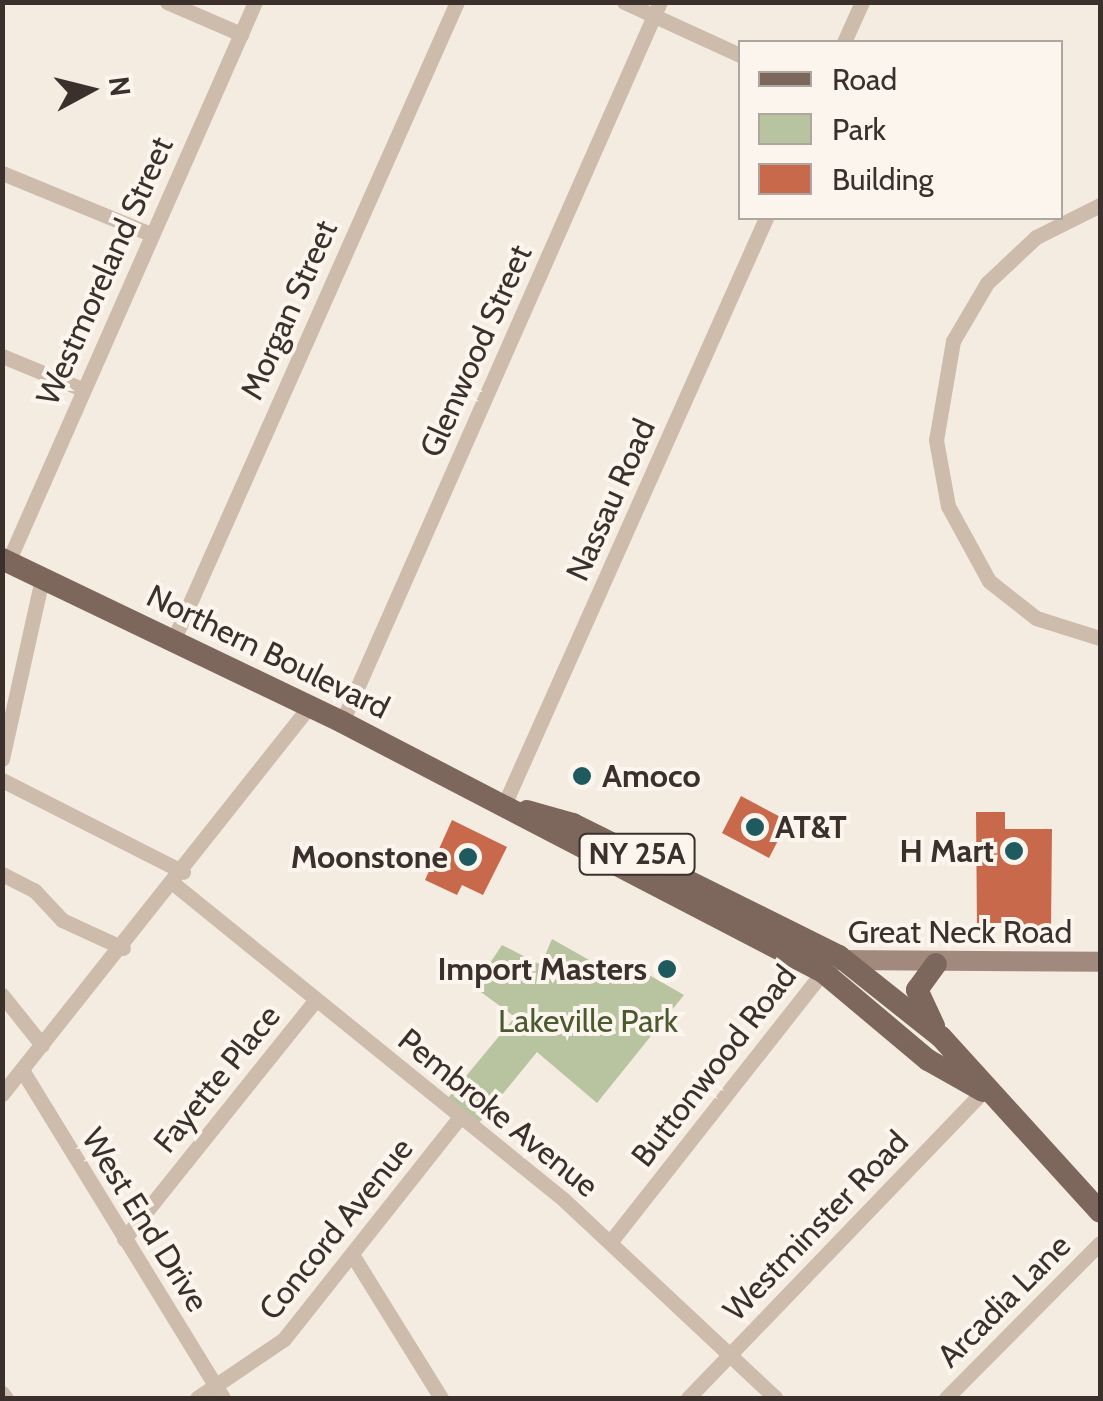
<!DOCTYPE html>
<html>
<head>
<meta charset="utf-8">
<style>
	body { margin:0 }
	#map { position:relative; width:1103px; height:1401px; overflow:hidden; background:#f4ebe1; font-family:Cabin,sans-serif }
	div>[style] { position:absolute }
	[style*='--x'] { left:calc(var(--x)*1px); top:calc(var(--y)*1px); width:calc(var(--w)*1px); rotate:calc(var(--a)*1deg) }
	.green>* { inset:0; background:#b8c4a0 }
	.building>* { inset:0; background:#c8694b }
	.minor>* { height:15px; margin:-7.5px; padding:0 7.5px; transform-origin:7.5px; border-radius:7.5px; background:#cdbbac }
	.secondary>* { height:20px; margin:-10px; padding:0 10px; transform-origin:10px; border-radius:10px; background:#a18a7d }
	.primary>* { height:22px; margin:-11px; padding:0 11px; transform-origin:11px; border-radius:11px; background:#7d675c }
	.dots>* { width:28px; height:28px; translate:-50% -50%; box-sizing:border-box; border:5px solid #fbf5ee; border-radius:50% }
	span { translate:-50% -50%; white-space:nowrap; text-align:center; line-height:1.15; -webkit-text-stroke:8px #fbf5ee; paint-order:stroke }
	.shield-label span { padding:2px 8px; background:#fbf5ee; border:2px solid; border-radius:8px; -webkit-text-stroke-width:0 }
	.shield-label { font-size:30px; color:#3b302b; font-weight:700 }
	.street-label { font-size:32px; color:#3b302b }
	.poi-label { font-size:32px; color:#3b302b; font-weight:700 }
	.left { translate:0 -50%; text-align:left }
	.right { translate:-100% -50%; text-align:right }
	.park-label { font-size:32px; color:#4a5a2e }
	.frame { position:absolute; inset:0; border:5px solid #3b302b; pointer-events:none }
	.legend { position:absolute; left:738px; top:40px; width:325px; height:180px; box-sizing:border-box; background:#fbf5ee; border:2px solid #aea6a0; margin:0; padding:12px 18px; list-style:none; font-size:30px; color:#3b302b }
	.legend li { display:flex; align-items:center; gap:20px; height:50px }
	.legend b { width:50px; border:2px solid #aea6a0 }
	.north { position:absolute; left:40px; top:40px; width:100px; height:100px; -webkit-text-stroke:8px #fbf5ee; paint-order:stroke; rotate:83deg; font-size:28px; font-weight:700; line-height:40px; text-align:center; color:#3b302b }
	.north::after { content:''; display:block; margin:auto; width:35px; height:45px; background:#3b302b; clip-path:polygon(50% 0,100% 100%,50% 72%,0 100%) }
</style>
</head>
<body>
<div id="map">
	<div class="green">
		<i style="clip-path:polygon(552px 939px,598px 965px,637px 961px,635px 967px,684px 995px,597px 1103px,537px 1052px,474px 1129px,443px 1104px,515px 1017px,474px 987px,502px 945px,541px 965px)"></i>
	</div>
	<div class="building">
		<i style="clip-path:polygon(741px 796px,788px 821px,769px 858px,722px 833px)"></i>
		<i style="clip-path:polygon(976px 812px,1005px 812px,1005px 829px,1052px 829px,1051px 927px,977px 927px)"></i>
		<i style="clip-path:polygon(452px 820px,507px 847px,483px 895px,462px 885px,457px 895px,425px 880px)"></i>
	</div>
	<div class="minor">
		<i style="--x:167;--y:2;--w:81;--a:23.4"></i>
		<i style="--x:624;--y:2;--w:128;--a:24.6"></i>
		<i style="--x:844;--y:42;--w:44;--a:-65.8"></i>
		<i style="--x:2;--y:173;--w:161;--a:22.3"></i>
		<i style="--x:1100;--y:205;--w:72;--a:153.4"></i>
		<i style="--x:1036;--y:237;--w:67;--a:136.8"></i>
		<i style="--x:987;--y:283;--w:67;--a:120.4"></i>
		<i style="--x:953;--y:341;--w:100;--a:99.7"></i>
		<i style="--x:936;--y:440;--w:67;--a:79.7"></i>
		<i style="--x:948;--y:506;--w:85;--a:61.3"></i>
		<i style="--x:989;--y:581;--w:60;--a:38.2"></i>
		<i style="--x:1036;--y:618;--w:67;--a:17.4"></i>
		<i style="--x:2;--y:356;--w:87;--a:22.4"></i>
		<i style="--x:8;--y:562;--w:612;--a:-66.2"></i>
		<i style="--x:173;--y:641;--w:699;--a:-66.04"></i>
		<i style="--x:342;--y:722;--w:787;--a:-66.17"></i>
		<i style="--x:2;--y:759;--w:185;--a:-77.5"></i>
		<i style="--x:2;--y:780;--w:203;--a:26.9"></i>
		<i style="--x:504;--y:805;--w:643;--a:-65.95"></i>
		<i style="--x:2;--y:874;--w:36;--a:27"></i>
		<i style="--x:34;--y:890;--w:41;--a:47"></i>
		<i style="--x:62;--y:920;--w:67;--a:24.7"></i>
		<i style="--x:174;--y:884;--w:501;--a:39"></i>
		<i style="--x:563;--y:1199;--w:291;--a:43.1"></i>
		<i style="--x:2;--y:995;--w:64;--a:51.3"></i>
		<i style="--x:22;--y:1070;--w:385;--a:58.5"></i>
		<i style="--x:2;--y:1094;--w:495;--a:-51.6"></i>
		<i style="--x:124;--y:1239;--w:305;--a:-51.3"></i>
		<i style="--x:611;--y:1241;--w:342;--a:-51.8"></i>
		<i style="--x:353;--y:1256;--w:167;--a:58.2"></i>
		<i style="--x:2;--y:1393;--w:6;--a:51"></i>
		<i style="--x:197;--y:1398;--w:105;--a:-34.1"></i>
		<i style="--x:284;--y:1339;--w:283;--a:-51.6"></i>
		<i style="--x:688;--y:1398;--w:426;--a:-46.1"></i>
		<i style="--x:946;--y:1398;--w:218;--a:-45.2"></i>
	</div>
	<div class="secondary">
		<i style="--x:835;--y:960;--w:265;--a:0.4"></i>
	</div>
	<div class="primary">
		<i style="--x:2;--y:559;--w:377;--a:25.6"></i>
		<i style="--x:342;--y:722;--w:542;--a:27.46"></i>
		<i style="--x:823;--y:972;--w:137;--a:40"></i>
		<i style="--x:928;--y:1060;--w:63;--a:29.4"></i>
		<i style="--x:527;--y:811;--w:48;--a:15.8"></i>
		<i style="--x:573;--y:824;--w:297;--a:26.4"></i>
		<i style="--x:839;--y:956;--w:130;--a:38.5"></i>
		<i style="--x:941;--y:1037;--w:236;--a:47.7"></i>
		<i style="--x:934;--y:1026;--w:40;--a:-115"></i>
		<i style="--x:917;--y:990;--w:32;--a:-54"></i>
	</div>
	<div class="dots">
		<i style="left:582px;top:776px;background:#1f5a5e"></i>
		<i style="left:755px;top:827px;background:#1f5a5e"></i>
		<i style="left:1014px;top:851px;background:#1f5a5e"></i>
		<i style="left:468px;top:857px;background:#1f5a5e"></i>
		<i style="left:667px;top:969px;background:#1f5a5e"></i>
	</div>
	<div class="shield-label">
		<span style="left:637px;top:854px">NY 25A</span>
	</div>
	<div class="street-label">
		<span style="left:105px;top:271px;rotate:-66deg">Westmoreland Street</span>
		<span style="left:289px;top:310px;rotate:-66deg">Morgan Street</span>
		<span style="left:476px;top:351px;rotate:-66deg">Glenwood Street</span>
		<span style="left:611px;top:500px;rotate:-66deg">Nassau Road</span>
		<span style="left:268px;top:652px;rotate:26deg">Northern Boulevard</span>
		<span style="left:960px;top:932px">Great Neck Road</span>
		<span style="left:714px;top:1066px;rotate:-52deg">Buttonwood Road</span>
		<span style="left:217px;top:1079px;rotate:-51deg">Fayette Place</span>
		<span style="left:498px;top:1113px;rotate:39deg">Pembroke Avenue</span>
		<span style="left:145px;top:1220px;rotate:58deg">West End Drive</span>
		<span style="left:816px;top:1226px;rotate:-46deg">Westminster Road</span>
		<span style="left:336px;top:1229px;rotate:-51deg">Concord Avenue</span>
		<span style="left:1004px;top:1301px;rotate:-45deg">Arcadia Lane</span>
	</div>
	<div class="poi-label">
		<span class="left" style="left:602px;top:776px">Amoco</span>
		<span class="left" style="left:775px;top:827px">AT&amp;T</span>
		<span class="right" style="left:994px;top:851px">H Mart</span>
		<span class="right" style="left:448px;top:857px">Moonstone</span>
		<span class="right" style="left:647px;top:969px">Import Masters</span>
	</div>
	<div class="park-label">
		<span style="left:588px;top:1021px">Lakeville Park</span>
	</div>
	<div class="frame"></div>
	<ul class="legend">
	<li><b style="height:12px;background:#7d675c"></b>Road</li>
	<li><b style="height:28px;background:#b8c4a0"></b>Park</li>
	<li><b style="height:28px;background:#c8694b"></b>Building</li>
	</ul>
	<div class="north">N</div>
</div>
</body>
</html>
